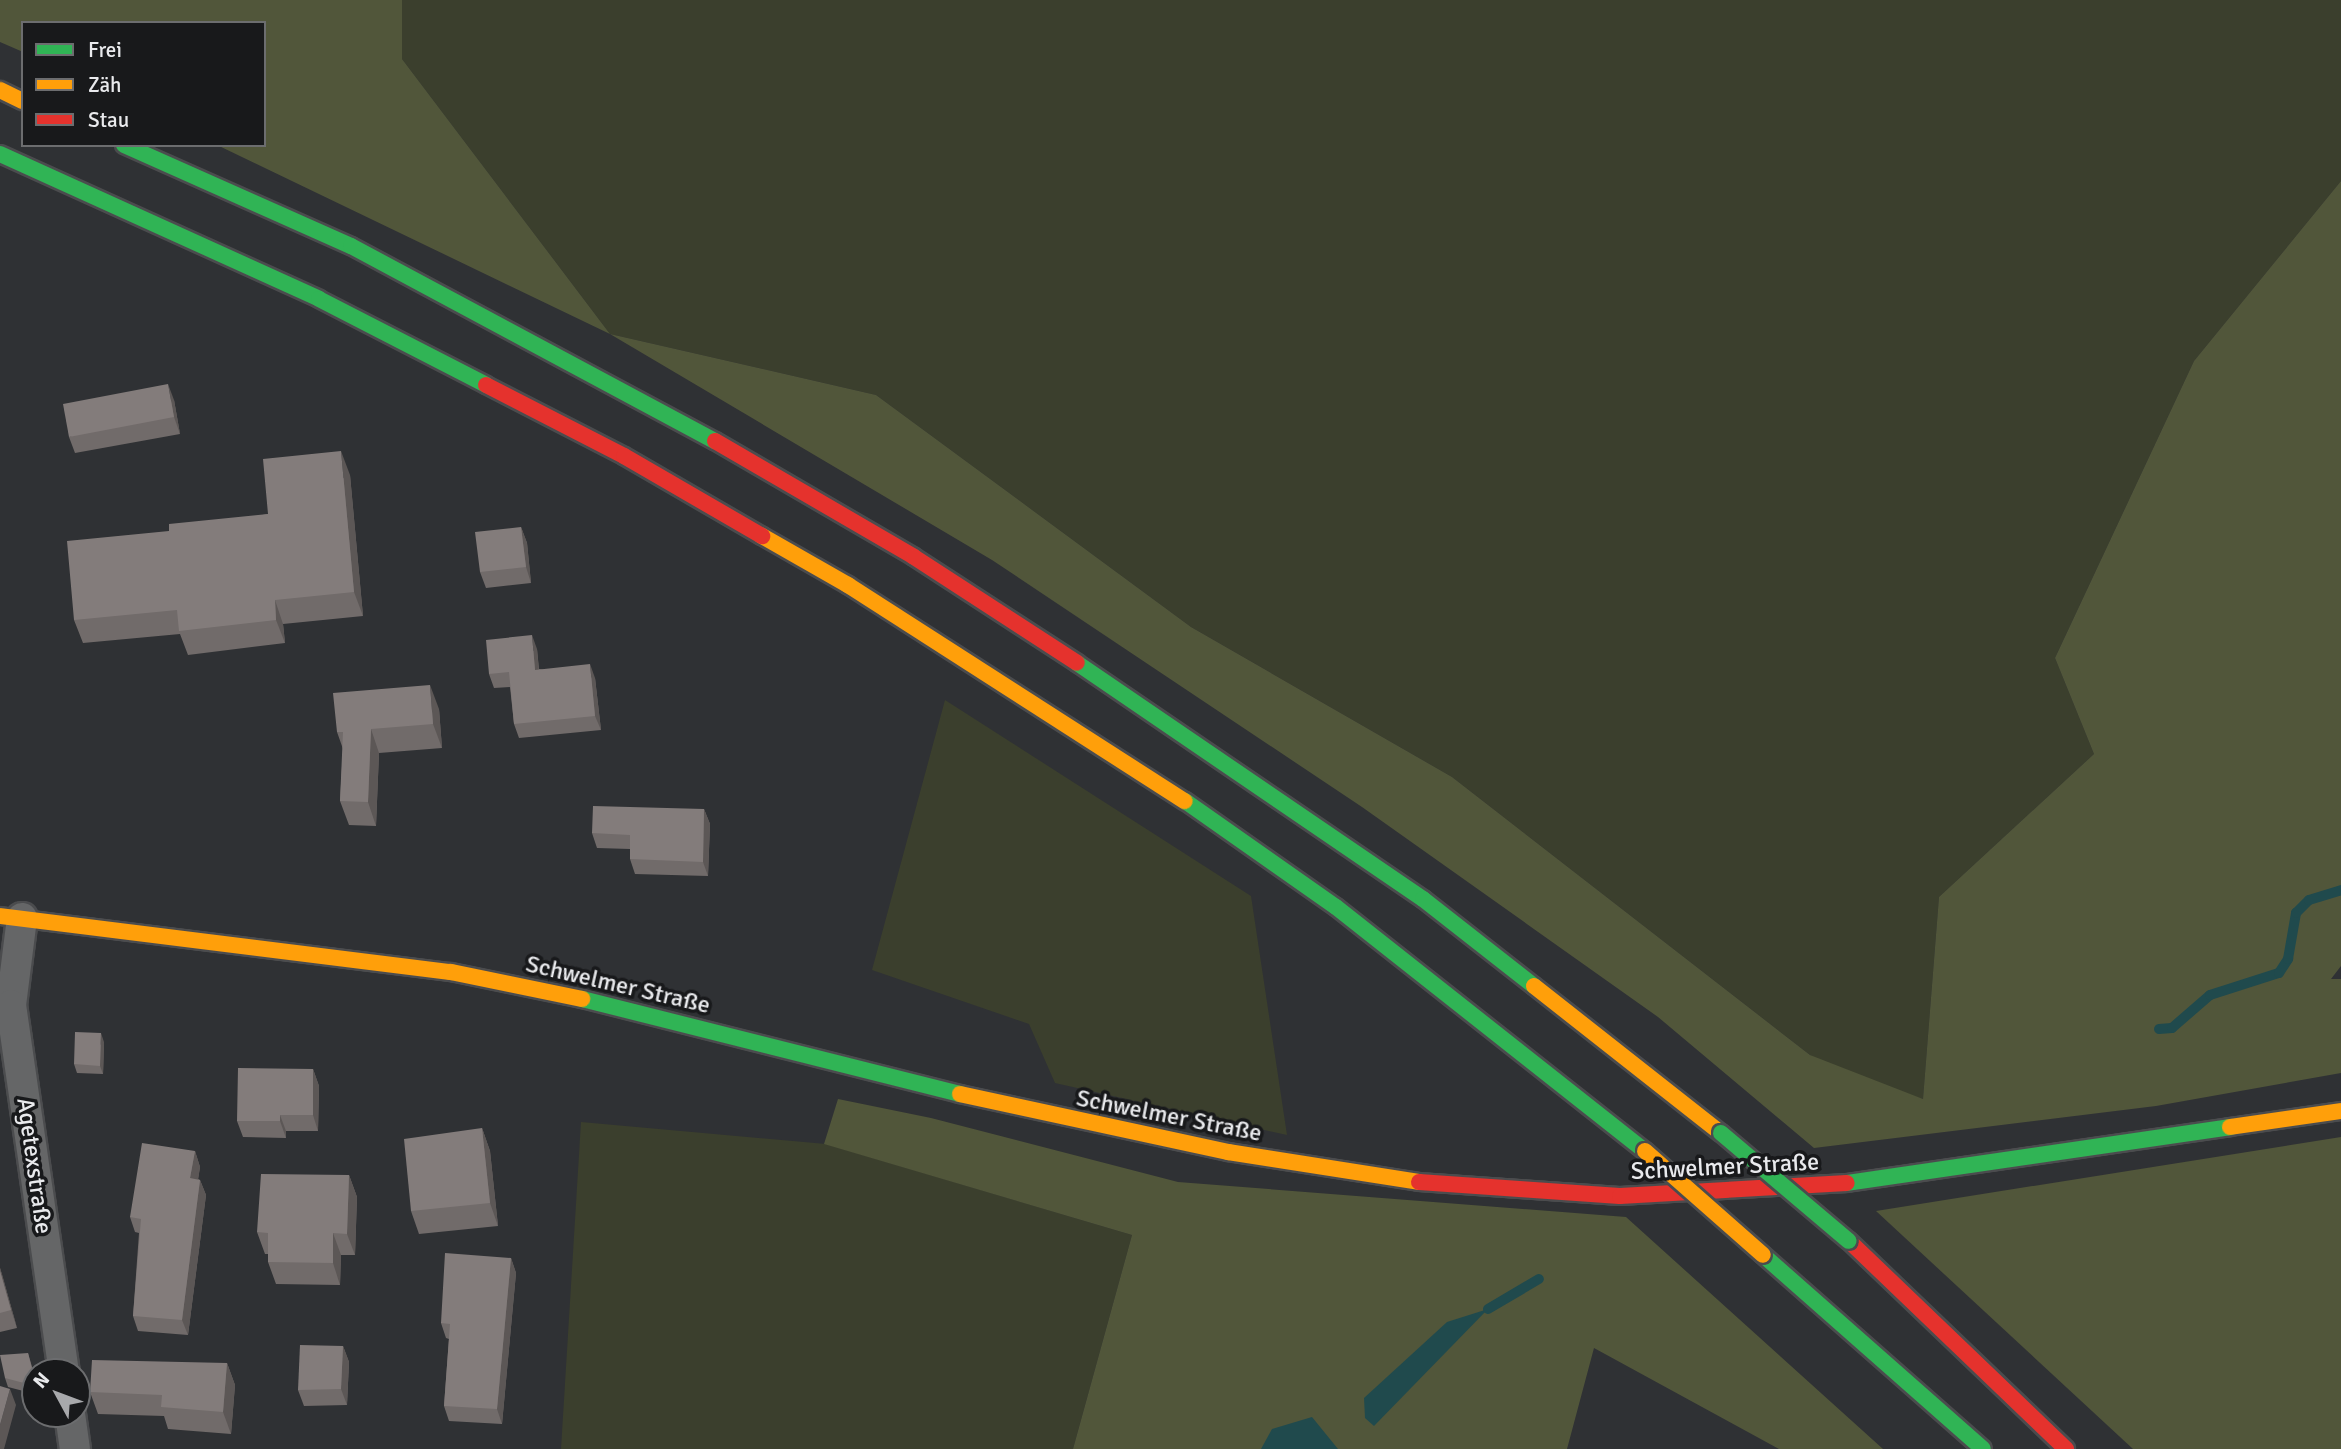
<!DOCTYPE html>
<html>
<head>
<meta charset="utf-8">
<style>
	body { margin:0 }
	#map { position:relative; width:2341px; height:1449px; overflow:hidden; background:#2f3134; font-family:Signika,sans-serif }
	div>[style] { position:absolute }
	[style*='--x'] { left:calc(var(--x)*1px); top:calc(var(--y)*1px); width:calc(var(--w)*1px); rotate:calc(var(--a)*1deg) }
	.green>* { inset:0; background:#3b3f2d }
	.forest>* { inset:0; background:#51563a }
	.water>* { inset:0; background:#204a4d }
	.stream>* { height:10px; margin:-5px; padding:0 5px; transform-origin:5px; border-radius:5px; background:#204a4d }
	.roads { filter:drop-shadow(2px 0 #4b4c4e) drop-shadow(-2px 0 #4b4c4e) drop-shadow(0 2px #4b4c4e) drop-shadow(0 -2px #4b4c4e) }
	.street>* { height:30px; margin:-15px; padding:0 15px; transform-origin:15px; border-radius:15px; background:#656667 }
	.fast>* { height:16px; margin:-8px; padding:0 8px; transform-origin:8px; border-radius:8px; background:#30b455 }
	.slow>* { height:16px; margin:-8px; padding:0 8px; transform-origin:8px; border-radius:8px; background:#ff9f0a }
	.jam>* { height:16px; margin:-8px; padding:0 8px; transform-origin:8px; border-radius:8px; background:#e5322d }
	.bridges { filter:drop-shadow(2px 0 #4b4c4e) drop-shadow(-2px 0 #4b4c4e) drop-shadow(0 2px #4b4c4e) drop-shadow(0 -2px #4b4c4e) }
	.fast-bridge>* { height:16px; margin:-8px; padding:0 8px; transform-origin:8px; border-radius:8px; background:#30b455 }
	.slow-bridge>* { height:16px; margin:-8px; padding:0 8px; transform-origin:8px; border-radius:8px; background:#ff9f0a }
	.wall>* { inset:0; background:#716b6a }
	.shaded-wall>* { inset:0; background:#5c5756 }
	.building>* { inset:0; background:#837c7b }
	span { translate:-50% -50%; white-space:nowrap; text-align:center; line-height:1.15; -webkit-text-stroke:7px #18191b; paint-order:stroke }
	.street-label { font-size:24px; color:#e9eaed }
	.legend { position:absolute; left:21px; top:21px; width:245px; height:126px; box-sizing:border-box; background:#18191b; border:2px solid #6c6d6f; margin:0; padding:9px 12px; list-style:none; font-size:21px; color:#e9eaed }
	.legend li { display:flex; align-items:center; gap:14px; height:35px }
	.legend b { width:35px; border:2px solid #6c6d6f }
	.north { position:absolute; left:21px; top:1358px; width:70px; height:70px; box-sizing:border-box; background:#18191b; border:2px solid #6c6d6f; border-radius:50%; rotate:311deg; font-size:19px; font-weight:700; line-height:28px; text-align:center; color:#e9eaed }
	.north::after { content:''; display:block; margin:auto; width:24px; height:32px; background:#a8a9ac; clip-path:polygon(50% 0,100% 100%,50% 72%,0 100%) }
</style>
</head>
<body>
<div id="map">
	<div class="green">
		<i style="clip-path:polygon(402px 0,2341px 0,2341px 181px,2194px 361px,2055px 658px,2094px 754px,1939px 897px,1923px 1099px,1842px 1074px,1810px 1055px,1452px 777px,1191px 627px,876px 395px,610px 334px,402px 59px)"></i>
		<i style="clip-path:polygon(945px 700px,1251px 896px,1287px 1135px,1055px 1083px,1029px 1024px,872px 970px)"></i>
		<i style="clip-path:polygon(581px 1122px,826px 1144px,1132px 1235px,1073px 1449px,561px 1449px)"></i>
	</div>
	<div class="forest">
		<i style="clip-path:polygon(0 0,402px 0,402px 59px,610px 334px,876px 395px,1191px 627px,1452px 777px,1810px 1055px,1923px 1099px,1939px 897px,2094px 754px,2055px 658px,2194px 361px,2341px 181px,2341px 966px,2331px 979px,2341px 979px,2341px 1073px,2156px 1106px,1814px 1148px,1658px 1017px,1362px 807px,992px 560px,610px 334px,217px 145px,264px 145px,264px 23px,23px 23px,23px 52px,0 42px)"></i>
		<i style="clip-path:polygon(838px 1099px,931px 1118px,1178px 1182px,1626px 1217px,1883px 1449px,1779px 1449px,1594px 1348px,1567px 1449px,1073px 1449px,1132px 1235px,824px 1144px)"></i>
		<i style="clip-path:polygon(2341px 1137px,2341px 1449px,2133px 1449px,1876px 1211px)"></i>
	</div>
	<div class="water">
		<i style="clip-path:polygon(1488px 1309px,1374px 1426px,1365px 1418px,1364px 1398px,1447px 1322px)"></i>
		<i style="clip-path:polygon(1312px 1417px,1338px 1449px,1261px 1449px,1272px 1429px)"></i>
	</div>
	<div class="stream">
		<i style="--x:2159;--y:1029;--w:13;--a:-4"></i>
		<i style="--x:2172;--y:1028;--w:50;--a:-41"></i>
		<i style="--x:2210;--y:995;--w:72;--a:-17.7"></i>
		<i style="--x:2279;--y:973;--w:17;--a:-57"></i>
		<i style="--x:2288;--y:959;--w:47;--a:-80.1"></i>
		<i style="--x:2296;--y:913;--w:18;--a:-45"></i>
		<i style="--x:2309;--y:900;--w:34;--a:-17"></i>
		<i style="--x:1488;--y:1309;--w:59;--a:-30.5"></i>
	</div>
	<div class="roads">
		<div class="street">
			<i style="--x:22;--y:918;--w:88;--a:97.2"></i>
			<i style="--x:11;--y:1005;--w:371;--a:81.8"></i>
			<i style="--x:70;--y:1414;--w:35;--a:82"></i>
		</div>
		<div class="fast">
			<i style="--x:124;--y:145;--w:248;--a:24"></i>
			<i style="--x:351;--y:246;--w:413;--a:28.2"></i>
			<i style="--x:0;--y:154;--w:350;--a:24.4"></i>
			<i style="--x:319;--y:299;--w:188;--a:27.2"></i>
			<i style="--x:1077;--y:663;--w:419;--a:34.3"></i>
			<i style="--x:1423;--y:899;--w:141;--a:38.1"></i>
			<i style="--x:1185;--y:801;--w:184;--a:35.1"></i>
			<i style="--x:1336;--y:907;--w:394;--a:38.3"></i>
			<i style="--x:582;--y:999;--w:390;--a:14.1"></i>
			<i style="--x:1847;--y:1183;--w:387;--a:-8.3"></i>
			<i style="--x:1763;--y:1255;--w:293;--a:41.4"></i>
		</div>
		<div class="slow">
			<i style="--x:0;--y:90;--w:25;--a:26"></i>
			<i style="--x:762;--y:536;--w:99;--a:29.7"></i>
			<i style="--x:848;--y:585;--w:400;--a:32.7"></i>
			<i style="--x:0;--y:916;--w:454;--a:7.1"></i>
			<i style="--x:451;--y:972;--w:134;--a:11.6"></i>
			<i style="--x:1534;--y:986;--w:238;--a:38.2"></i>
			<i style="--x:960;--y:1094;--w:274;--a:12.2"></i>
			<i style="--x:1228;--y:1152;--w:193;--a:8.9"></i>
			<i style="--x:2230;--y:1127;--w:112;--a:-8.2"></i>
		</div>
		<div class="jam">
			<i style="--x:486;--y:385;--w:155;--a:27.2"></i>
			<i style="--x:624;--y:456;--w:160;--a:30.1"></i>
			<i style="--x:715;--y:441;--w:230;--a:30.2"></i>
			<i style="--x:914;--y:557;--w:194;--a:33"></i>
			<i style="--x:1419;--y:1182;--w:201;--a:4"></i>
			<i style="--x:1620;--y:1196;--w:227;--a:-3.3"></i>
			<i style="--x:1849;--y:1241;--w:301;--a:43.8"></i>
		</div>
	</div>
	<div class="bridges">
		<div class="fast-bridge">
			<i style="--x:1721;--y:1133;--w:167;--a:40.2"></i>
		</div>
		<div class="slow-bridge">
			<i style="--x:1645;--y:1151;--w:157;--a:41.4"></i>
		</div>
	</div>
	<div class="wall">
		<i style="clip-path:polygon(174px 400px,180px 434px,75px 453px,69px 437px)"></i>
		<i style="clip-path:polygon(350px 475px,363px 616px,283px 624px,285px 643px,188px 655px,180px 634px,83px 643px,74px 620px,169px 531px,268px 514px)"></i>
		<i style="clip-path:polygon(521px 527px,527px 543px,531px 583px,486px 588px,480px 572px)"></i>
		<i style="clip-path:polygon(537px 649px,539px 669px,595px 678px,601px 730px,519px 738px,514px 724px,510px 687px,494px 688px,489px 674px)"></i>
		<i style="clip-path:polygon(439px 709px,442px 748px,379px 753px,376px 826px,349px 825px,340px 801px,343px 749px,337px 732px)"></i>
		<i style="clip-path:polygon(704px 809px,710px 824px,708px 876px,635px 874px,630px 859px,630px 849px,597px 848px,592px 833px)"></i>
		<i style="clip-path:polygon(104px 1042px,103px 1074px,77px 1073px,74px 1064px)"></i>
		<i style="clip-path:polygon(313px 1069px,319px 1086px,318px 1131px,286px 1131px,286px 1138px,243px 1137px,237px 1121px)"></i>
		<i style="clip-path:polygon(482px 1128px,490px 1151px,498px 1226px,419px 1234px,411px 1211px)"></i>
		<i style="clip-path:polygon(195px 1151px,200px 1167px,198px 1179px,200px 1180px,206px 1195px,188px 1335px,138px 1331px,133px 1316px,139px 1233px,135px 1232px,130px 1217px)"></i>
		<i style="clip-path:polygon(349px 1175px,357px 1197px,355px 1255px,341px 1255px,340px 1285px,276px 1284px,268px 1262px,268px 1254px,265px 1254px,257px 1232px)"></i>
		<i style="clip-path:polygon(511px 1258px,516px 1273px,502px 1424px,449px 1421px,444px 1406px,449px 1339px,446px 1338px,441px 1323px)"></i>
		<i style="clip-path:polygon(0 1268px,17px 1328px,0 1332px)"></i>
		<i style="clip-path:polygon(343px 1346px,349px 1362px,347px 1405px,304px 1406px,298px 1390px)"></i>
		<i style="clip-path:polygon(28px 1353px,35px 1377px,35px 1394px,8px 1387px,5px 1378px)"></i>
		<i style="clip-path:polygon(227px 1363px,235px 1385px,231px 1434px,168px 1429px,164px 1416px,98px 1414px,90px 1392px)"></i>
	</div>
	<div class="shaded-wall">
		<i style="clip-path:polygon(168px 384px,174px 400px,180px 434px,174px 417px)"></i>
		<i style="clip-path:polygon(341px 451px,350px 475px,363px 616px,354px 592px)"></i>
		<i style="clip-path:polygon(521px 527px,527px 543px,531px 583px,526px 567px)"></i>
		<i style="clip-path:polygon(275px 600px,283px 624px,285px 643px,276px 620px)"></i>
		<i style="clip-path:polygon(532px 635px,537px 649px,540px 684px,535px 670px)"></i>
		<i style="clip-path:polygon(590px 664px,595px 678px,601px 730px,595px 716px)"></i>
		<i style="clip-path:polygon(430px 685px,439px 709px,442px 748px,433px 724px)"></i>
		<i style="clip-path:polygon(371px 729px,379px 753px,376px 826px,368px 802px)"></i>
		<i style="clip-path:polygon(704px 809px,710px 824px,708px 876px,703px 862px)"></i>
		<i style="clip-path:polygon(101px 1033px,104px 1042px,103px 1074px,100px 1066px)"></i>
		<i style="clip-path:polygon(313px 1069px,319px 1086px,318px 1131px,313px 1115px)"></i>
		<i style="clip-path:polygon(280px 1115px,286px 1131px,286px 1138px,280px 1121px)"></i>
		<i style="clip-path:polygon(482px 1128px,490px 1151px,498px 1226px,490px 1203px)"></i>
		<i style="clip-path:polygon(195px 1151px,200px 1167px,196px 1194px,190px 1178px)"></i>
		<i style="clip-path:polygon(349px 1175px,357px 1197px,355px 1255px,347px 1234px)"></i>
		<i style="clip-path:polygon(200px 1180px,206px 1195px,188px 1335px,182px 1320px)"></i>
		<i style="clip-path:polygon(333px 1233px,341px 1255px,340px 1285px,333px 1263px)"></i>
		<i style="clip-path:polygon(511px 1258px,516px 1273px,502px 1424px,497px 1409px)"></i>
		<i style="clip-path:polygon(0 1268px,2px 1274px,17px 1328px,11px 1310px,0 1271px)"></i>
		<i style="clip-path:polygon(343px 1346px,349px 1362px,347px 1405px,341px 1389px)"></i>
		<i style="clip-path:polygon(227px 1363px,235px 1385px,231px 1434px,223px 1412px)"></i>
		<i style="clip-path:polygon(10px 1389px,16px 1405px,4px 1449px,0 1449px,0 1425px)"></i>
	</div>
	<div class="building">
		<i style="clip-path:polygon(168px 384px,174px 417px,69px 437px,63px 404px)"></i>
		<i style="clip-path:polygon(341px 451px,354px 592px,275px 600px,276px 620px,179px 631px,177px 610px,74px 620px,67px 541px,169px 531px,169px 524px,268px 514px,263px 459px)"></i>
		<i style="clip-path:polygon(521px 527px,526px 567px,480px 572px,475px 532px)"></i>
		<i style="clip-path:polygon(532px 635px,535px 670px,590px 664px,595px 716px,514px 724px,509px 672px,489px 674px,486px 640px)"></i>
		<i style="clip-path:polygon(430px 685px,433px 724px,371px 729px,368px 802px,340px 801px,343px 732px,337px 732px,333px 693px)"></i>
		<i style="clip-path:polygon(593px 806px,704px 809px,703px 862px,630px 859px,630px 835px,592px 833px)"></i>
		<i style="clip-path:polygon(75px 1032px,101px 1033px,100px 1066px,74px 1064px)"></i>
		<i style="clip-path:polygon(238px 1068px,313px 1069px,313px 1115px,280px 1115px,280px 1121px,237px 1121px)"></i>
		<i style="clip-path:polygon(482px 1128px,490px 1203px,411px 1211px,404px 1139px)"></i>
		<i style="clip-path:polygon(142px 1143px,195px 1151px,190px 1178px,200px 1180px,182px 1320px,133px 1316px,141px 1219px,130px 1217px)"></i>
		<i style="clip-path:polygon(261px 1174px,349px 1175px,347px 1234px,333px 1233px,333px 1263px,268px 1262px,268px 1233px,257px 1232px)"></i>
		<i style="clip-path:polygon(445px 1253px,511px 1258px,497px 1409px,444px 1406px,450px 1324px,441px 1323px)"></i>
		<i style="clip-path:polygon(0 1271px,11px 1310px,0 1313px)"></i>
		<i style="clip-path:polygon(300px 1345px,343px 1346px,341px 1389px,298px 1390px)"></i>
		<i style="clip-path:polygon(28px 1353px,35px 1381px,35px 1386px,5px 1378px,0 1355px)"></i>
		<i style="clip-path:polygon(92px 1360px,227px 1363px,223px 1412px,161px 1407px,162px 1395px,90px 1392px)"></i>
		<i style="clip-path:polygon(0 1386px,10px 1389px,0 1425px)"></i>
	</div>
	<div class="street-label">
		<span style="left:618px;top:985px;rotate:13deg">Schwelmer Straße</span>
		<span style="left:1169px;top:1116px;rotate:11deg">Schwelmer Straße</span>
		<span style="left:34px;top:1166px;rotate:82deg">Agetexstraße</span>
		<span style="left:1725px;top:1167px;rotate:-3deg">Schwelmer Straße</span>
	</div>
	<ul class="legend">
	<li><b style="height:9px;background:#30b455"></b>Frei</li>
	<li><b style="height:9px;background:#ff9f0a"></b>Zäh</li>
	<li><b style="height:9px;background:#e5322d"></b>Stau</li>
	</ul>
	<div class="north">N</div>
</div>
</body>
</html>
